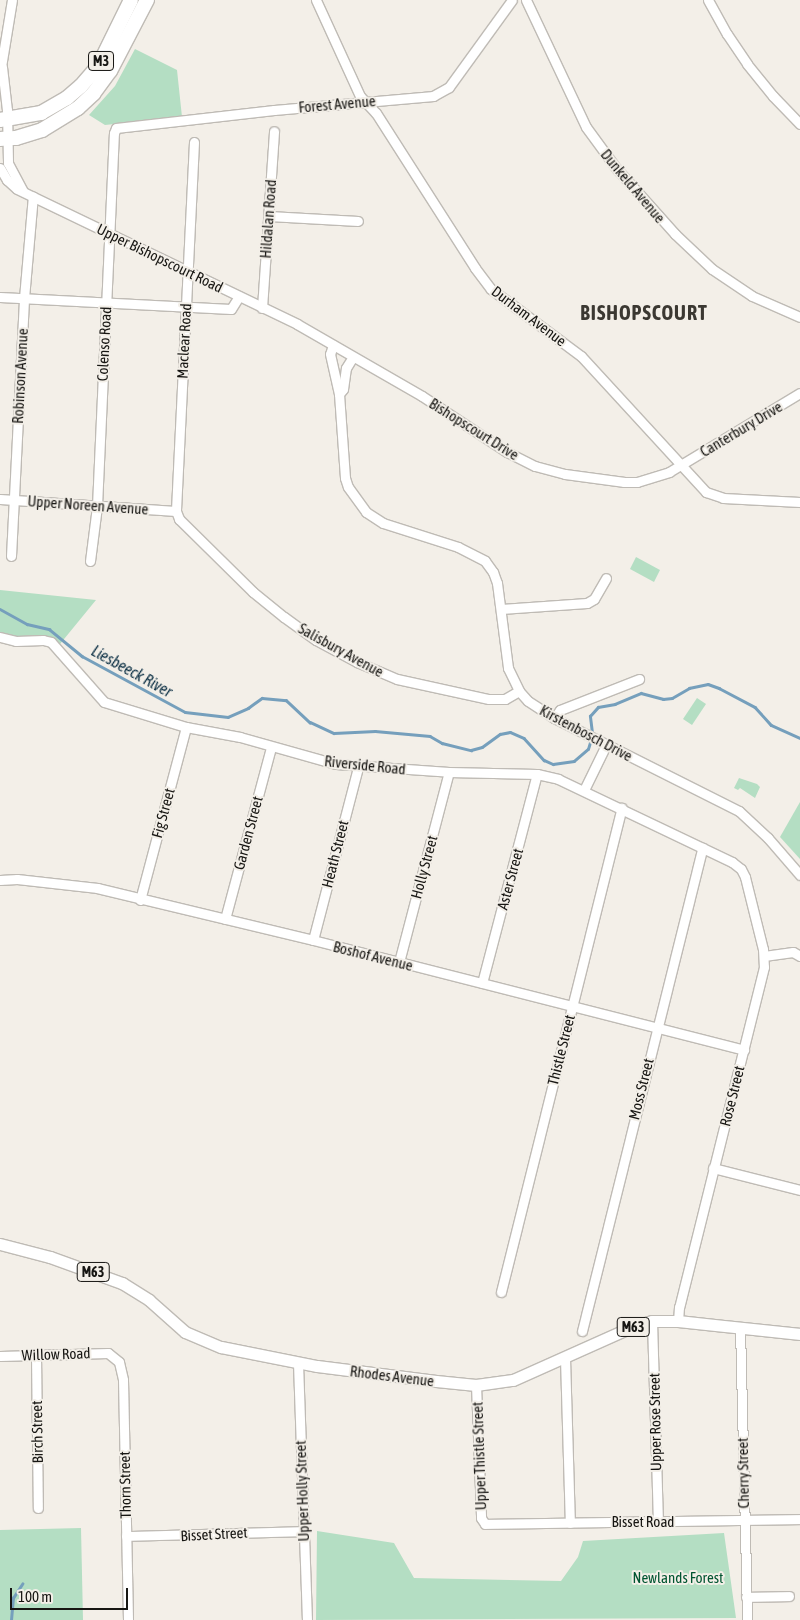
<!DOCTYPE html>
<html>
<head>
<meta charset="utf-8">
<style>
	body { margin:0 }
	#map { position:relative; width:800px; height:1620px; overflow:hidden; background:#f3efe8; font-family:"Asap Condensed",sans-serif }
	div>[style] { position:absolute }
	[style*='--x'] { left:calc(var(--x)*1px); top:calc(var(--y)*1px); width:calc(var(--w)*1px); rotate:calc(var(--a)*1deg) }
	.green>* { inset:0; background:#b4dec3 }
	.stream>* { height:2.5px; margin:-1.25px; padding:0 1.25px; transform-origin:1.25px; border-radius:1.25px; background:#759fbc }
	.roads { filter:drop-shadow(1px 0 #bfbbb5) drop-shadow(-1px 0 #bfbbb5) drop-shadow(0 1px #bfbbb5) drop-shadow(0 -1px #bfbbb5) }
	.minor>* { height:9px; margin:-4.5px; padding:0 4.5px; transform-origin:4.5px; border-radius:4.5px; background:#fff }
	.major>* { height:11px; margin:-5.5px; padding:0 5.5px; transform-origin:5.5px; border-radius:5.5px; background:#fff }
	.highway>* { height:14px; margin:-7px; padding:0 7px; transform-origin:7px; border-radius:7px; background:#fff }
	span { translate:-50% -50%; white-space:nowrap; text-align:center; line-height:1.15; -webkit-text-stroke:4px #f3efe8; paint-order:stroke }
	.shield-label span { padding:1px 4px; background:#f3efe8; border:1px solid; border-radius:4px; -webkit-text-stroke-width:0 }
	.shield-label { font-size:14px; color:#171613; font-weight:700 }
	.street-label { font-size:15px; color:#171613 }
	.park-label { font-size:15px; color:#015531 }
	.water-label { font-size:16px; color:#0a2e43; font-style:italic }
	.district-label { font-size:20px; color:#3b3832; font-weight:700; letter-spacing:1px }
	.scale { position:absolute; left:10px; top:1588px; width:118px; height:22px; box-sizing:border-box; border:2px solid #171613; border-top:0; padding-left:6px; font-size:15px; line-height:18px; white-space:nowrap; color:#171613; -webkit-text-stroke:4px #f3efe8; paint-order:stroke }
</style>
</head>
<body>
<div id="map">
	<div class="green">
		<i style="clip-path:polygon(135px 49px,177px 70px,182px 117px,105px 125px,89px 115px,115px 86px)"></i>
		<i style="clip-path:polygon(636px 557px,660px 570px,654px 582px,630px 569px)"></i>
		<i style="clip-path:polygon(0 590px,96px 600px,60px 644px,52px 639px,14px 638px,0 634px)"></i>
		<i style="clip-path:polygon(697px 698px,706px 704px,692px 725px,683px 719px)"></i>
		<i style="clip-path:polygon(739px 778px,757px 784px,760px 787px,755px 798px,740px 788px,738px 790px,734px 788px)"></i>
		<i style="clip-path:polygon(800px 802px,800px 859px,780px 837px)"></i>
		<i style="clip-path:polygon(81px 1528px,83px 1620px,0 1620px,0 1530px)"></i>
		<i style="clip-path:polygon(317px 1531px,394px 1543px,414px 1578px,561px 1581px,578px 1557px,583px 1541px,724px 1533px,736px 1618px,316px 1620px)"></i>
	</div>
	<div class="stream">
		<i style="--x:0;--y:609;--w:31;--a:29"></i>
		<i style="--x:27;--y:624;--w:23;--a:13"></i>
		<i style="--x:49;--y:629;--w:43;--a:39.3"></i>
		<i style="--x:82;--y:656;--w:117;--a:28.5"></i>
		<i style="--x:185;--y:712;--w:43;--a:6.6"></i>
		<i style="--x:228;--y:717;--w:22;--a:-24"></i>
		<i style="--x:248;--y:708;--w:17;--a:-36"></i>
		<i style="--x:262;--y:698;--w:24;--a:5"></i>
		<i style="--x:286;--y:700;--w:33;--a:43"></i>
		<i style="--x:310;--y:722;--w:26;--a:25"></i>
		<i style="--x:334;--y:733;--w:41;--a:-2.8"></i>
		<i style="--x:375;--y:731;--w:55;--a:5.2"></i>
		<i style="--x:430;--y:736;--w:14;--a:30"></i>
		<i style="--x:442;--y:743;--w:30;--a:14"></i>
		<i style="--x:471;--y:750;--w:11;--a:-15"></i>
		<i style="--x:482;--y:747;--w:22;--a:-36"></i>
		<i style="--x:500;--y:734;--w:10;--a:-11"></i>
		<i style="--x:510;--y:732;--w:15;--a:23"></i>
		<i style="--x:524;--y:738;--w:30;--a:48"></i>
		<i style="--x:544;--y:760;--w:10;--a:24"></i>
		<i style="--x:553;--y:764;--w:21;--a:-8"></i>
		<i style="--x:574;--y:761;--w:18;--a:-41"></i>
		<i style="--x:588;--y:749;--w:10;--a:-73"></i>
		<i style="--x:592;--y:733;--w:17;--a:-97"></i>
		<i style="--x:590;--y:716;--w:12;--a:-48"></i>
		<i style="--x:598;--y:707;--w:17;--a:-10"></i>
		<i style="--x:615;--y:704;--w:28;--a:-23"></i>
		<i style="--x:641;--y:693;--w:23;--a:15"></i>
		<i style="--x:663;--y:699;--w:9;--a:-6"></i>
		<i style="--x:672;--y:698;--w:20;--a:-30"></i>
		<i style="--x:689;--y:688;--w:19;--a:-12"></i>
		<i style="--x:708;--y:684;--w:12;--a:20"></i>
		<i style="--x:719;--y:688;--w:41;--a:27.8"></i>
		<i style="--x:755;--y:707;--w:24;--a:48"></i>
		<i style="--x:771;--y:725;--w:32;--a:24"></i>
		<i style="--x:11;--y:1620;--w:22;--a:-85"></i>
		<i style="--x:13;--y:1598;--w:17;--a:-57"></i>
	</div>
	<div class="roads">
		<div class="minor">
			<i style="--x:316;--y:0;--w:106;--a:65.4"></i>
			<i style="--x:360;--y:96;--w:23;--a:47"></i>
			<i style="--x:376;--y:113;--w:184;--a:57.4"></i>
			<i style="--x:475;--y:268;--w:26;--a:53"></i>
			<i style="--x:491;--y:289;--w:112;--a:36.7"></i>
			<i style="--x:581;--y:356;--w:185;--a:47.4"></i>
			<i style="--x:706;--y:492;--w:18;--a:19"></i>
			<i style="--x:723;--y:498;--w:77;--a:3"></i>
			<i style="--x:526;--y:0;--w:140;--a:64.7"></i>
			<i style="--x:586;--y:127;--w:51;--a:53.8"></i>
			<i style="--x:616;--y:168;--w:89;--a:48.2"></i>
			<i style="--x:675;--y:234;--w:51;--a:43.4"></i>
			<i style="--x:712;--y:269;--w:48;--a:34"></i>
			<i style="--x:752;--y:296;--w:52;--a:23.6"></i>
			<i style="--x:708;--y:0;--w:39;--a:61"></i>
			<i style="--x:727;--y:34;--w:36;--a:56"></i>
			<i style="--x:747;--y:64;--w:41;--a:50.9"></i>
			<i style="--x:773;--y:96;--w:39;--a:46"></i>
			<i style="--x:2;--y:67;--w:43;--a:83.4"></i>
			<i style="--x:7;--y:110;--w:53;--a:88.9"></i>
			<i style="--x:8;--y:163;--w:32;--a:62"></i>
			<i style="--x:0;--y:73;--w:74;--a:-80.7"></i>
			<i style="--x:194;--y:142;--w:369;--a:92.8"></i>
			<i style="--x:176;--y:511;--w:9;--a:69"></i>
			<i style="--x:179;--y:519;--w:104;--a:44.6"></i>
			<i style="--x:253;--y:592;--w:40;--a:39"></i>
			<i style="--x:284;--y:617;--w:39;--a:36"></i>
			<i style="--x:316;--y:640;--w:47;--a:28.2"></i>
			<i style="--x:357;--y:662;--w:43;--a:23"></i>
			<i style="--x:397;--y:679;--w:94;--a:12.3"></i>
			<i style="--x:489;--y:699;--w:16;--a:0"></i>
			<i style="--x:505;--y:699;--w:16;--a:-30"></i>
			<i style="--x:0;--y:168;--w:14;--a:60"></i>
			<i style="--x:7;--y:180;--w:13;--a:42"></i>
			<i style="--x:17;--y:189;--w:311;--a:25.7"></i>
			<i style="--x:297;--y:324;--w:144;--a:29.9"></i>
			<i style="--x:422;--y:396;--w:102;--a:33.4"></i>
			<i style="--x:507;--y:452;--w:31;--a:27"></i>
			<i style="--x:535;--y:466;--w:31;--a:15"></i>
			<i style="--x:565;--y:474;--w:60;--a:7.7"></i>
			<i style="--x:624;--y:482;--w:13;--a:0"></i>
			<i style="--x:637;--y:482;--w:34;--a:-17"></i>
			<i style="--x:669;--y:472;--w:153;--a:-31.1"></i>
			<i style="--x:269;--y:216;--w:89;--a:3.2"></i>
			<i style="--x:0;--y:297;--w:231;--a:3"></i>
			<i style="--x:231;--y:309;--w:15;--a:-58"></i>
			<i style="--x:262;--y:308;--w:177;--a:-86.1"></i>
			<i style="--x:333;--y:345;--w:9;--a:108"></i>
			<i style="--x:330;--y:354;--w:41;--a:77.3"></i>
			<i style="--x:339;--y:394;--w:84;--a:85.9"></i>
			<i style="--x:345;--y:478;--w:9;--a:72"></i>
			<i style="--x:348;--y:487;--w:31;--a:54"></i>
			<i style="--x:366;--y:512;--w:20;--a:33"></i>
			<i style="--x:383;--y:523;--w:79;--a:17.7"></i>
			<i style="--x:458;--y:547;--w:30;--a:27"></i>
			<i style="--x:485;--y:561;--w:14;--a:54"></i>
			<i style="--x:493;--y:572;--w:12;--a:70"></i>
			<i style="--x:497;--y:583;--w:86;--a:82.6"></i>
			<i style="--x:508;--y:668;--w:25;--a:64"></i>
			<i style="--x:519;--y:691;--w:13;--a:48"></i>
			<i style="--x:528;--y:701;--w:31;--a:33"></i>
			<i style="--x:554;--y:718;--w:207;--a:26.7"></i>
			<i style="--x:739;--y:811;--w:40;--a:43"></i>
			<i style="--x:768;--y:838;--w:49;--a:49.1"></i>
			<i style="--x:339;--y:394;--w:6;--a:-51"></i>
			<i style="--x:343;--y:389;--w:21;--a:-82"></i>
			<i style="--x:346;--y:368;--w:13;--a:-58"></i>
			<i style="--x:0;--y:499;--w:176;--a:3.9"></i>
			<i style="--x:11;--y:556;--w:258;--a:-87.1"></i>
			<i style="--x:24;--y:298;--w:102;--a:-85"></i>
			<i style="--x:90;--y:561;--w:55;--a:-82.7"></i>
			<i style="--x:97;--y:506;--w:373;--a:-87.4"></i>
			<i style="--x:114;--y:133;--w:5;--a:-68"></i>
			<i style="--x:116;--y:128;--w:159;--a:-6.5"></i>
			<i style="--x:274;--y:110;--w:160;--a:-5"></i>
			<i style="--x:433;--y:96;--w:18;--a:-29"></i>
			<i style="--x:449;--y:87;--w:107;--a:-54.1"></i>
			<i style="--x:501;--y:609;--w:86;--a:-4"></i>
			<i style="--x:587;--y:603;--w:8;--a:-30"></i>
			<i style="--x:594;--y:599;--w:24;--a:-60"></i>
			<i style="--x:0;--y:637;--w:16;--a:14"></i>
			<i style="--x:16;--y:641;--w:27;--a:-2"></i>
			<i style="--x:43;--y:640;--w:8;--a:14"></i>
			<i style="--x:51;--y:642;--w:80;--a:48.5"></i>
			<i style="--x:104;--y:702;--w:86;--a:17"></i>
			<i style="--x:186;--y:727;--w:55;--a:10.5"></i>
			<i style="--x:240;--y:737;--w:100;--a:15.7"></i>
			<i style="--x:336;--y:764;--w:113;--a:4"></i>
			<i style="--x:449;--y:772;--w:88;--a:1.3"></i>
			<i style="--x:537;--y:774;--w:22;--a:13"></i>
			<i style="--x:558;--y:779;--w:193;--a:25.5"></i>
			<i style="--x:732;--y:862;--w:11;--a:38"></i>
			<i style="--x:741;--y:869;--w:9;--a:63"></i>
			<i style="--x:745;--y:877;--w:74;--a:76"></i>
			<i style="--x:763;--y:949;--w:18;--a:87"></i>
			<i style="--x:764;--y:967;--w:350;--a:104"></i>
			<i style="--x:679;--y:1307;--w:14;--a:94"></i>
			<i style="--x:554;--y:718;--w:10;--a:-53"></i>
			<i style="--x:560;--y:710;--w:85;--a:-21.4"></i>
			<i style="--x:584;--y:790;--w:50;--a:-63.9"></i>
			<i style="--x:0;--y:880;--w:17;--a:-3"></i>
			<i style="--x:17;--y:879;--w:81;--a:6.4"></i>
			<i style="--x:97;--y:888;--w:222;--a:13.5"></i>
			<i style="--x:313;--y:940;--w:445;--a:14.3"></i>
			<i style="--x:140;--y:900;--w:179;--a:-75.1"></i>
			<i style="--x:225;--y:919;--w:178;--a:-75"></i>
			<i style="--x:313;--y:940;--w:179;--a:-75.4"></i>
			<i style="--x:764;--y:956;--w:29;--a:-8"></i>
			<i style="--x:793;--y:952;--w:8;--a:30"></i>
			<i style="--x:399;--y:962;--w:196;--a:-75.3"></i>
			<i style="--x:482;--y:983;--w:216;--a:-75.3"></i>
			<i style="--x:713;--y:1168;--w:90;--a:14.2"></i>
			<i style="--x:501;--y:1292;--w:499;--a:-76"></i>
			<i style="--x:652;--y:1321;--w:201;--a:88.3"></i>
			<i style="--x:740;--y:1327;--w:293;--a:88.6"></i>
			<i style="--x:582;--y:1331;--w:498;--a:-76"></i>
			<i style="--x:36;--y:1355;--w:153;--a:89.3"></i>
			<i style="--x:0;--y:1356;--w:108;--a:-1.6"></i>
			<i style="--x:108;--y:1353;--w:14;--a:39"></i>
			<i style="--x:119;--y:1362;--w:18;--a:77"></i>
			<i style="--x:123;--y:1380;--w:240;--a:88.8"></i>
			<i style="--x:565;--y:1358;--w:165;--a:88.3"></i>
			<i style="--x:298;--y:1363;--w:257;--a:88"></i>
			<i style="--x:476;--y:1385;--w:133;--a:87.8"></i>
			<i style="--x:481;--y:1518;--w:7;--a:56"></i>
			<i style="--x:485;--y:1524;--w:315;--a:-0.9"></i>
			<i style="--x:126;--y:1536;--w:177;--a:-1.6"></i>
			<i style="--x:746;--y:1597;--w:43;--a:-1.3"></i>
		</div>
		<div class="major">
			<i style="--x:0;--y:1244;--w:52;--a:14.6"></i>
			<i style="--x:50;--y:1257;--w:77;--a:19.9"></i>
			<i style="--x:122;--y:1283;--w:32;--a:32"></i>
			<i style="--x:149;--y:1300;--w:48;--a:41.6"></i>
			<i style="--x:185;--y:1332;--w:39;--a:23"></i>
			<i style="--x:221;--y:1347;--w:98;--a:11.2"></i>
			<i style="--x:317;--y:1366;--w:120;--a:7.2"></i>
			<i style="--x:436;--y:1381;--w:40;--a:5.7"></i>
			<i style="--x:476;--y:1385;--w:37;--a:-8"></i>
			<i style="--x:513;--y:1380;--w:125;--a:-24.1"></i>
			<i style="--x:627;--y:1329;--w:26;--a:-18"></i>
			<i style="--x:652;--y:1321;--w:26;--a:0"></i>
			<i style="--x:678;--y:1321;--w:123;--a:6.1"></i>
		</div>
		<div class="highway">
			<i style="--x:0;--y:120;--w:42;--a:-9.7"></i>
			<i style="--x:41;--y:113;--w:30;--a:-30"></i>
			<i style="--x:67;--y:98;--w:18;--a:-41"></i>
			<i style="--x:81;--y:86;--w:28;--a:-49"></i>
			<i style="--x:99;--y:65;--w:72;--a:-63.8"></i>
			<i style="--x:0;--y:139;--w:16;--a:-4"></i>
			<i style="--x:16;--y:138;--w:27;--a:-17"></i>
			<i style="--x:42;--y:130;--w:42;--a:-31.4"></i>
			<i style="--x:78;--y:108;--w:21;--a:-43"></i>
			<i style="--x:93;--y:94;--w:29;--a:-54"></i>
			<i style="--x:110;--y:71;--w:80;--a:-62.5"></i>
		</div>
	</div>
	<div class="shield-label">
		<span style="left:101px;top:61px">M3</span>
		<span style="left:93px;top:1272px">M63</span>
		<span style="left:633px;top:1327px">M63</span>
	</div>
	<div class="street-label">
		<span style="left:337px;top:104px;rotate:-5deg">Forest Avenue</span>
		<span style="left:633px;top:186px;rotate:50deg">Dunkeld Avenue</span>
		<span style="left:268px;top:219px;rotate:-86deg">Hildalan Road</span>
		<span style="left:160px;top:258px;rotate:26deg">Upper Bishopscourt Road</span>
		<span style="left:529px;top:316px;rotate:37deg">Durham Avenue</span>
		<span style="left:184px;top:341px;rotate:-87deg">Maclear Road</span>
		<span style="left:104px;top:344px;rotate:-87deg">Colenso Road</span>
		<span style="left:20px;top:376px;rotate:-87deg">Robinson Avenue</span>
		<span style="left:474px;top:429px;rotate:32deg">Bishopscourt Drive</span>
		<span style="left:741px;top:429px;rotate:-31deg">Canterbury Drive</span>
		<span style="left:88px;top:505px;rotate:4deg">Upper Noreen Avenue</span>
		<span style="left:341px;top:650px;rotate:29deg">Salisbury Avenue</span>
		<span style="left:586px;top:733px;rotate:28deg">Kirstenbosch Drive</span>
		<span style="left:365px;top:765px;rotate:6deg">Riverside Road</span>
		<span style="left:163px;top:813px;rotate:-75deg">Fig Street</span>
		<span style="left:248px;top:833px;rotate:-75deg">Garden Street</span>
		<span style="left:335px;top:854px;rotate:-76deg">Heath Street</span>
		<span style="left:424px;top:867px;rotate:-75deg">Holly Street</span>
		<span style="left:510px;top:879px;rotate:-75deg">Aster Street</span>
		<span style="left:373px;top:956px;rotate:14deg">Boshof Avenue</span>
		<span style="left:561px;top:1050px;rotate:-76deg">Thistle Street</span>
		<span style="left:641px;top:1089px;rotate:-76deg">Moss Street</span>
		<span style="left:732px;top:1096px;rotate:-76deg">Rose Street</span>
		<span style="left:56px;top:1354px;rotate:-2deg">Willow Road</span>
		<span style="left:392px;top:1376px;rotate:7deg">Rhodes Avenue</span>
		<span style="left:655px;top:1422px;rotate:-91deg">Upper Rose Street</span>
		<span style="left:37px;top:1432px;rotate:-91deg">Birch Street</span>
		<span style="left:479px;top:1456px;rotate:-92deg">Upper Thistle Street</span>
		<span style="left:743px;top:1473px;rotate:-91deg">Cherry Street</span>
		<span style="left:125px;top:1485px;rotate:-91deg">Thorn Street</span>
		<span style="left:302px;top:1491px;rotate:-92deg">Upper Holly Street</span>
		<span style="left:643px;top:1522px">Bisset Road</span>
		<span style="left:214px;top:1534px;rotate:-3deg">Bisset Street</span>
	</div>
	<div class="park-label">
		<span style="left:678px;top:1578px">Newlands Forest</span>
	</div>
	<div class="water-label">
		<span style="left:132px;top:671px;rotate:29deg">Liesbeeck River</span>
	</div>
	<div class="district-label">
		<span style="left:644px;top:312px">BISHOPSCOURT</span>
	</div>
	<div class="scale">100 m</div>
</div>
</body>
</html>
